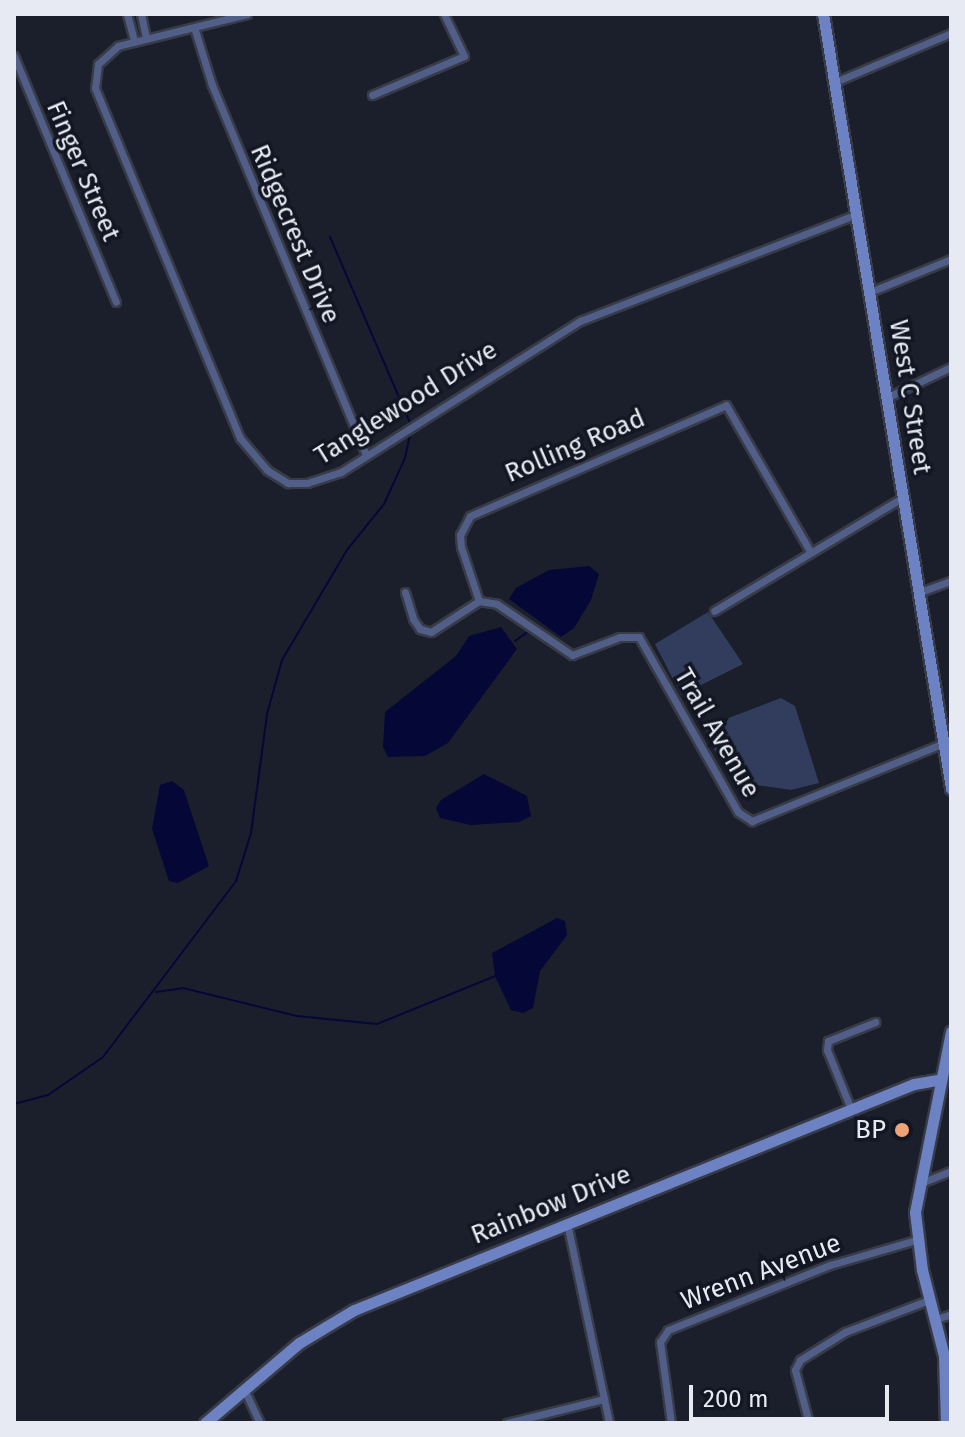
<!DOCTYPE html>
<html>
<head>
<meta charset="utf-8">
<style>
	body { margin:0 }
	#map { position:relative; width:965px; height:1437px; overflow:hidden; background:#1b1f2c; font-family:"Fira Sans",sans-serif }
	div>[style] { position:absolute }
	[style*='--x'] { left:calc(var(--x)*1px); top:calc(var(--y)*1px); width:calc(var(--w)*1px); rotate:calc(var(--a)*1deg) }
	.green>* { inset:0; background:#323d5d }
	.water>* { inset:0; background:#050737 }
	.stream>* { height:2px; margin:-1px; padding:0 1px; transform-origin:1px; border-radius:1px; background:#050737 }
	.roads { filter:drop-shadow(2px 0 #383b48) drop-shadow(-2px 0 #383b48) drop-shadow(0 2px #383b48) drop-shadow(0 -2px #383b48) }
	.street>* { height:7px; margin:-3.5px; padding:0 3.5px; transform-origin:3.5px; border-radius:3.5px; background:#515f88 }
	.secondary>* { height:11px; margin:-5.5px; padding:0 5.5px; transform-origin:5.5px; border-radius:5.5px; background:#6d82c3 }
	.dots>* { width:22px; height:22px; translate:-50% -50%; box-sizing:border-box; border:4px solid #121622; border-radius:50% }
	span { translate:-50% -50%; white-space:nowrap; text-align:center; line-height:1.15; -webkit-text-stroke:7px #121622; paint-order:stroke }
	.street-label { font-size:26px; color:#e7eaf2 }
	.poi-label { font-size:26px; color:#e7eaf2 }
	.right { translate:-100% -50%; text-align:right }
	.frame { position:absolute; inset:0; border:16px solid #e7eaf2; pointer-events:none }
	.scale { position:absolute; left:689px; top:1385px; width:200px; height:36px; box-sizing:border-box; border:4px solid #e7eaf2; border-top:0; padding-left:10px; font-size:24px; line-height:28px; white-space:nowrap; color:#e7eaf2; -webkit-text-stroke:6px #121622; paint-order:stroke }
</style>
</head>
<body>
<div id="map">
	<div class="green">
		<i style="clip-path:polygon(708px 612px,743px 664px,681px 695px,655px 644px)"></i>
		<i style="clip-path:polygon(781px 698px,795px 706px,819px 783px,791px 790px,756px 785px,725px 765px,714px 749px,705px 727px)"></i>
	</div>
	<div class="water">
		<i style="clip-path:polygon(589px 566px,599px 574px,591px 600px,574px 628px,561px 637px,509px 599px,516px 588px,549px 570px)"></i>
		<i style="clip-path:polygon(501px 627px,517px 649px,448px 743px,425px 756px,388px 757px,383px 747px,385px 712px,456px 656px,469px 636px)"></i>
		<i style="clip-path:polygon(484px 774px,527px 796px,531px 816px,519px 822px,470px 825px,440px 818px,436px 808px,441px 800px)"></i>
		<i style="clip-path:polygon(172px 781px,184px 790px,209px 866px,178px 883px,169px 881px,152px 829px,160px 785px)"></i>
		<i style="clip-path:polygon(557px 918px,565px 921px,567px 935px,540px 971px,533px 1008px,523px 1013px,511px 1010px,495px 976px,492px 953px)"></i>
	</div>
	<div class="stream">
		<i style="--x:330;--y:237;--w:202;--a:66.7"></i>
		<i style="--x:515;--y:641;--w:17;--a:-36"></i>
		<i style="--x:156;--y:992;--w:27;--a:-8"></i>
		<i style="--x:183;--y:988;--w:117;--a:13.8"></i>
		<i style="--x:297;--y:1016;--w:80;--a:5.7"></i>
		<i style="--x:377;--y:1024;--w:127;--a:-22.1"></i>
		<i style="--x:14;--y:1104;--w:35;--a:-15"></i>
		<i style="--x:48;--y:1095;--w:67;--a:-34.6"></i>
		<i style="--x:103;--y:1057;--w:221;--a:-52.9"></i>
		<i style="--x:236;--y:881;--w:50;--a:-72.6"></i>
		<i style="--x:251;--y:833;--w:120;--a:-82.3"></i>
		<i style="--x:267;--y:714;--w:56;--a:-74.5"></i>
		<i style="--x:282;--y:660;--w:128;--a:-59.4"></i>
		<i style="--x:347;--y:550;--w:59;--a:-51.2"></i>
		<i style="--x:384;--y:504;--w:51;--a:-65.5"></i>
		<i style="--x:405;--y:458;--w:30;--a:-78"></i>
	</div>
	<div class="roads">
		<div class="street">
			<i style="--x:127;--y:14;--w:28;--a:75"></i>
			<i style="--x:141;--y:14;--w:25;--a:78"></i>
			<i style="--x:247;--y:14;--w:133;--a:166.1"></i>
			<i style="--x:118;--y:46;--w:27;--a:138"></i>
			<i style="--x:98;--y:64;--w:24;--a:97"></i>
			<i style="--x:95;--y:88;--w:379;--a:67.5"></i>
			<i style="--x:240;--y:438;--w:42;--a:49.8"></i>
			<i style="--x:267;--y:470;--w:25;--a:32"></i>
			<i style="--x:288;--y:483;--w:19;--a:0"></i>
			<i style="--x:307;--y:483;--w:36;--a:-18"></i>
			<i style="--x:341;--y:472;--w:283;--a:-32.3"></i>
			<i style="--x:580;--y:321;--w:297;--a:-21.1"></i>
			<i style="--x:194;--y:27;--w:61;--a:72.8"></i>
			<i style="--x:212;--y:85;--w:401;--a:67.4"></i>
			<i style="--x:14;--y:56;--w:266;--a:67.5"></i>
			<i style="--x:835;--y:82;--w:126;--a:-22.9"></i>
			<i style="--x:372;--y:95;--w:100;--a:-23"></i>
			<i style="--x:464;--y:56;--w:47;--a:-115.5"></i>
			<i style="--x:870;--y:292;--w:87;--a:-22.2"></i>
			<i style="--x:888;--y:397;--w:70;--a:-25.5"></i>
			<i style="--x:405;--y:592;--w:28;--a:73"></i>
			<i style="--x:413;--y:619;--w:12;--a:55"></i>
			<i style="--x:420;--y:629;--w:11;--a:15"></i>
			<i style="--x:431;--y:632;--w:57;--a:-32.9"></i>
			<i style="--x:920;--y:592;--w:33;--a:-20"></i>
			<i style="--x:479;--y:601;--w:18;--a:9"></i>
			<i style="--x:497;--y:604;--w:91;--a:34.2"></i>
			<i style="--x:572;--y:655;--w:51;--a:-20.6"></i>
			<i style="--x:620;--y:637;--w:19;--a:0"></i>
			<i style="--x:639;--y:637;--w:201;--a:60.5"></i>
			<i style="--x:738;--y:812;--w:17;--a:33"></i>
			<i style="--x:752;--y:821;--w:207;--a:-22.1"></i>
			<i style="--x:479;--y:601;--w:57;--a:-108.4"></i>
			<i style="--x:461;--y:547;--w:12;--a:-95"></i>
			<i style="--x:460;--y:535;--w:21;--a:-62"></i>
			<i style="--x:470;--y:516;--w:279;--a:-23.4"></i>
			<i style="--x:726;--y:405;--w:168;--a:60.1"></i>
			<i style="--x:714;--y:611;--w:222;--a:-31"></i>
			<i style="--x:851;--y:1109;--w:64;--a:-112.1"></i>
			<i style="--x:827;--y:1050;--w:9;--a:-84"></i>
			<i style="--x:828;--y:1041;--w:51;--a:-22"></i>
			<i style="--x:921;--y:1183;--w:32;--a:-22"></i>
			<i style="--x:567;--y:1223;--w:204;--a:78.1"></i>
			<i style="--x:936;--y:1319;--w:16;--a:-18"></i>
			<i style="--x:244;--y:1389;--w:38;--a:65"></i>
			<i style="--x:507;--y:1423;--w:100;--a:-13.9"></i>
			<i style="--x:671;--y:1423;--w:82;--a:-97.7"></i>
			<i style="--x:660;--y:1342;--w:14;--a:-56"></i>
			<i style="--x:668;--y:1330;--w:175;--a:-21.9"></i>
			<i style="--x:830;--y:1265;--w:90;--a:-16.2"></i>
			<i style="--x:809;--y:1423;--w:55;--a:-104.8"></i>
			<i style="--x:795;--y:1370;--w:11;--a:-63"></i>
			<i style="--x:800;--y:1360;--w:53;--a:-31.9"></i>
			<i style="--x:845;--y:1332;--w:90;--a:-20.9"></i>
		</div>
		<div class="secondary">
			<i style="--x:823;--y:14;--w:785;--a:80.61"></i>
			<i style="--x:205;--y:1423;--w:123;--a:-40.4"></i>
			<i style="--x:299;--y:1343;--w:64;--a:-31"></i>
			<i style="--x:354;--y:1310;--w:604;--a:-21.98"></i>
			<i style="--x:914;--y:1084;--w:27;--a:-10"></i>
			<i style="--x:946;--y:1423;--w:67;--a:-91.7"></i>
			<i style="--x:944;--y:1356;--w:89;--a:-104.3"></i>
			<i style="--x:922;--y:1270;--w:58;--a:-96.9"></i>
			<i style="--x:915;--y:1212;--w:184;--a:-78.7"></i>
		</div>
	</div>
	<div class="dots">
		<i style="left:902px;top:1130px;background:#efa377"></i>
	</div>
	<div class="street-label">
		<span style="left:83px;top:171px;rotate:67deg">Finger Street</span>
		<span style="left:295px;top:234px;rotate:67deg">Ridgecrest Drive</span>
		<span style="left:910px;top:397px;rotate:81deg">West C Street</span>
		<span style="left:406px;top:403px;rotate:-32deg">Tanglewood Drive</span>
		<span style="left:575px;top:446px;rotate:-23deg">Rolling Road</span>
		<span style="left:717px;top:733px;rotate:60deg">Trail Avenue</span>
		<span style="left:551px;top:1205px;rotate:-22deg">Rainbow Drive</span>
		<span style="left:761px;top:1272px;rotate:-21deg">Wrenn Avenue</span>
	</div>
	<div class="poi-label">
		<span class="right" style="left:886px;top:1130px">BP</span>
	</div>
	<div class="frame"></div>
	<div class="scale">200 m</div>
</div>
</body>
</html>
